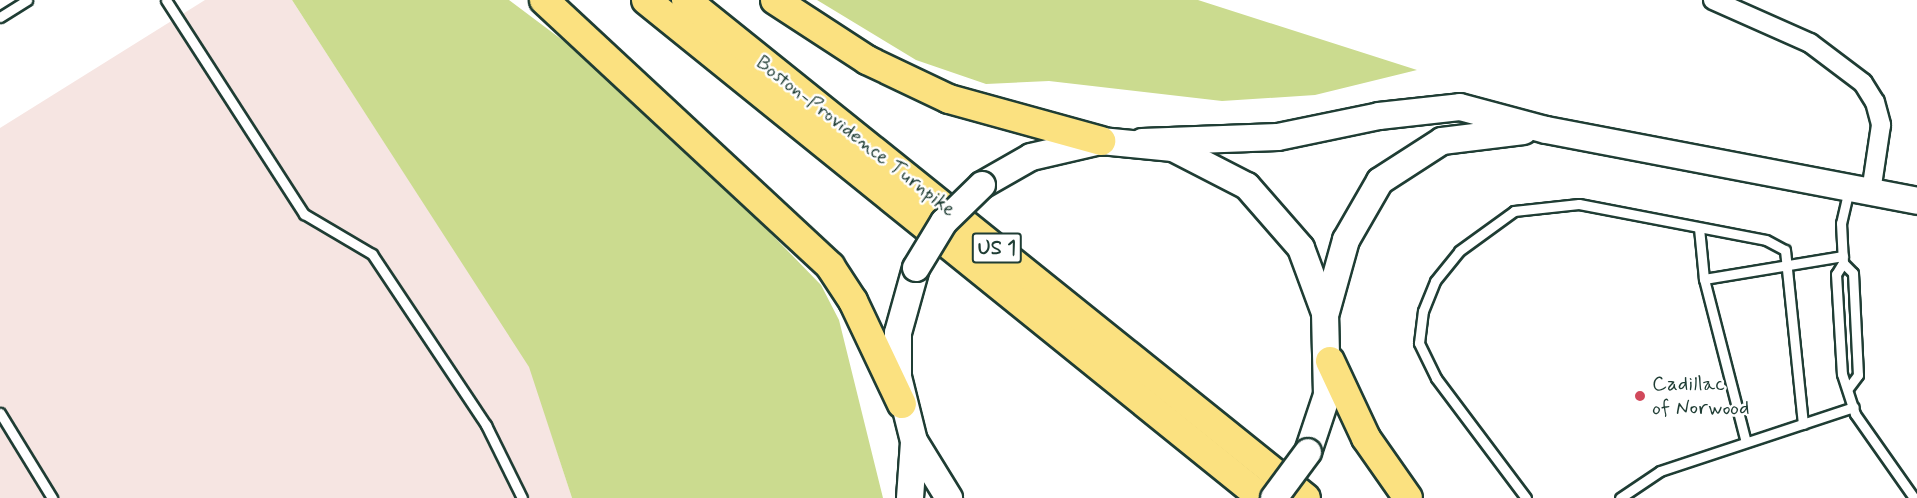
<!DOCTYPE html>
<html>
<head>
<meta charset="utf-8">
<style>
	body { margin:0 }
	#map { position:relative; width:1917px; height:498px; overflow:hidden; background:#fff; font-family:Mynerve,sans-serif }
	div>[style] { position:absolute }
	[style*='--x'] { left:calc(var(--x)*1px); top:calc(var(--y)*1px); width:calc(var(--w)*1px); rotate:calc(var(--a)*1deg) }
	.built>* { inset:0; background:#f6e5e2 }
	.green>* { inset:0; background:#cbdb8f }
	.roads { filter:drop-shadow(2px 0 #1f3d34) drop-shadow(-2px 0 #1f3d34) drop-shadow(0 2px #1f3d34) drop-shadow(0 -2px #1f3d34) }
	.service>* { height:9px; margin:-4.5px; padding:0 4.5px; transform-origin:4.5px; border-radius:4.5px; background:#fff }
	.minor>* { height:18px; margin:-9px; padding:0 9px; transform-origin:9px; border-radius:9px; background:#fff }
	.secondary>* { height:26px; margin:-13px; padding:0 13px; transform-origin:13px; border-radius:13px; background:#fff }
	.primary>* { height:28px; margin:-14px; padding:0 14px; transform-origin:14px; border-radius:14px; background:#fbe180 }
	.bridges { filter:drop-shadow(2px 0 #1f3d34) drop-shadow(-2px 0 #1f3d34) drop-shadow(0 2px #1f3d34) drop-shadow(0 -2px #1f3d34) }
	.secondary-bridge>* { height:26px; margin:-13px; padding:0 13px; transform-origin:13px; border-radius:13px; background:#fff }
	.dots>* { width:16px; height:16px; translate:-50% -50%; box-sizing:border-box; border:3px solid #fff; border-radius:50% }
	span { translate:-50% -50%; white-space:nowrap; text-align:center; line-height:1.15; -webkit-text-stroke:5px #fff; paint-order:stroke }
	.shield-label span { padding:2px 4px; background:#fff; border:2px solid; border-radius:4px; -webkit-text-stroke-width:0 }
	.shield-label { font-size:20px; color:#1f3d34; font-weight:700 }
	.street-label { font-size:21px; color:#1f3d34 }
	.poi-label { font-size:21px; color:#1f3d34 }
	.left { translate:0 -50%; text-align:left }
</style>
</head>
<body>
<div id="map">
	<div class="built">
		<i style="clip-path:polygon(205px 0,292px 0,530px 367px,572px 498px,0 498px,0 128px)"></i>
	</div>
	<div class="green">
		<i style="clip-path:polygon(292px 0,509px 0,573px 48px,710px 171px,821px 285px,839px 320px,883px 498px,572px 498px,529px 367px)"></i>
		<i style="clip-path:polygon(817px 0,1198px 0,1417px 70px,1315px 95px,1222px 101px,1049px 81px,986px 84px,916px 60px)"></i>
	</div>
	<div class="roads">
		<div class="service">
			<i style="--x:166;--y:0;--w:255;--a:57.2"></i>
			<i style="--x:304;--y:214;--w:79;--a:30.5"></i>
			<i style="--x:372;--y:254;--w:206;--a:56.3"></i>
			<i style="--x:486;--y:425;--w:81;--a:63.7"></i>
			<i style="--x:0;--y:17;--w:32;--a:-32"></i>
			<i style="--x:1849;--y:189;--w:35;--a:103"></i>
			<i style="--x:1841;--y:223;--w:40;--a:87.1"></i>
			<i style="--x:1843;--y:263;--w:13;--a:122"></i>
			<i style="--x:1836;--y:274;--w:100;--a:86.6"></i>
			<i style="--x:1842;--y:374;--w:42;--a:72"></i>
			<i style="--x:1855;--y:414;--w:103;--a:54.9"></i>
			<i style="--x:1699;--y:228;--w:51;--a:84.4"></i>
			<i style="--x:1704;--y:279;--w:168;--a:75.6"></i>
			<i style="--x:1843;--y:263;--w:14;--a:45"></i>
			<i style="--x:1853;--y:273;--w:102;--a:87.2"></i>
			<i style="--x:1858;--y:375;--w:15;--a:127"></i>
			<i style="--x:1704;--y:279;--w:141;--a:-9.4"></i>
			<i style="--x:0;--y:413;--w:100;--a:58.5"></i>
			<i style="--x:1526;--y:498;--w:150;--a:-126.9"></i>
			<i style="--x:1436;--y:378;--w:39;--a:-116"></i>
			<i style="--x:1419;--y:343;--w:32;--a:-83"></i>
			<i style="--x:1423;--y:311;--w:32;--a:-68"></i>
			<i style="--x:1435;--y:281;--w:38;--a:-51"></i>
			<i style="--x:1459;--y:251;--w:68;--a:-36"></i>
			<i style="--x:1514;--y:211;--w:65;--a:-6.1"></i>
			<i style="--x:1579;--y:204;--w:190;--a:10.9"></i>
			<i style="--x:1766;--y:240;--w:21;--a:28"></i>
			<i style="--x:1785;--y:250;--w:175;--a:84.1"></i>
			<i style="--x:1620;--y:498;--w:48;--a:-34"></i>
			<i style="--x:1660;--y:471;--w:204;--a:-18.3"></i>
		</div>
		<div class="minor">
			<i style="--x:1713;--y:0;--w:106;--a:23.9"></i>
			<i style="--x:1810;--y:43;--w:66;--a:37"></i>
			<i style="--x:1863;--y:83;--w:22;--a:58"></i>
			<i style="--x:1875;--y:102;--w:24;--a:75"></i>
			<i style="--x:1881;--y:125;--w:68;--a:98.5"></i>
		</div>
		<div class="secondary">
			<i style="--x:1142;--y:142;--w:136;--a:-2.1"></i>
			<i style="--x:1278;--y:137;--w:103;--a:-11.7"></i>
			<i style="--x:1379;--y:116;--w:81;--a:-6.3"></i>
			<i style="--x:1460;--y:107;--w:89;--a:15"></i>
			<i style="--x:1546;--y:130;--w:378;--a:10.8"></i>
			<i style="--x:982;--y:185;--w:56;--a:-29.7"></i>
			<i style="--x:1031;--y:157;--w:72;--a:-12.9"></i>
			<i style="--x:1101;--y:141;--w:72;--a:5.6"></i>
			<i style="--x:1173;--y:148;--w:83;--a:27.2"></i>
			<i style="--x:1247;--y:186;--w:82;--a:48.9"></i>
			<i style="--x:1301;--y:248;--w:69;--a:69.7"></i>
			<i style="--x:1325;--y:313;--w:82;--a:88.6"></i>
			<i style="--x:1327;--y:395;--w:60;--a:108.4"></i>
			<i style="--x:916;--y:268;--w:67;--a:105.5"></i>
			<i style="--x:898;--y:333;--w:44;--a:90"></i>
			<i style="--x:898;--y:377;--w:66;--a:76"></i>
			<i style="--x:914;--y:441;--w:67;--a:58.4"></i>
			<i style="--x:1326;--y:312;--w:75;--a:-74.5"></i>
			<i style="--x:1346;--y:240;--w:68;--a:-60"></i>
			<i style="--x:1380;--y:181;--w:74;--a:-32.8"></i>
			<i style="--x:1442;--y:141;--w:82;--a:-7"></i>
			<i style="--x:910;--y:498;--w:56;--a:-85.9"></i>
		</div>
		<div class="primary">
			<i style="--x:544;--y:0;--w:391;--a:42.9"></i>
			<i style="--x:830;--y:266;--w:42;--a:56.7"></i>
			<i style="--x:853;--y:301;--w:114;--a:64.6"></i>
			<i style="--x:646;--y:0;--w:792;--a:38.95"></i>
			<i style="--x:686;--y:0;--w:795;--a:38.77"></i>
			<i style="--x:775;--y:0;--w:110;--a:33.1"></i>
			<i style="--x:867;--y:60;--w:91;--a:25.4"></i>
			<i style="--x:949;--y:99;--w:158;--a:15.4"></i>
			<i style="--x:1330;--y:361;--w:85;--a:64.9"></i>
			<i style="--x:1366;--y:438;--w:73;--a:55"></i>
		</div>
	</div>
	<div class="bridges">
		<div class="secondary-bridge">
			<i style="--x:916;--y:268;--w:54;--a:-58.7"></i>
			<i style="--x:944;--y:222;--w:53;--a:-44.2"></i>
			<i style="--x:1274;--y:498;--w:57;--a:-53.5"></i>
		</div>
	</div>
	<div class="dots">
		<i style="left:1640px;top:396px;background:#d1495b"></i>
	</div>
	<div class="shield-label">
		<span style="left:997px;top:248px">US 1</span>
	</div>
	<div class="street-label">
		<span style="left:856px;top:136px;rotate:38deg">Boston-Providence Turnpike</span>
	</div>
	<div class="poi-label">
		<span class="left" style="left:1652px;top:396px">Cadillac<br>of Norwood</span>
	</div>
</div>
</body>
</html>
